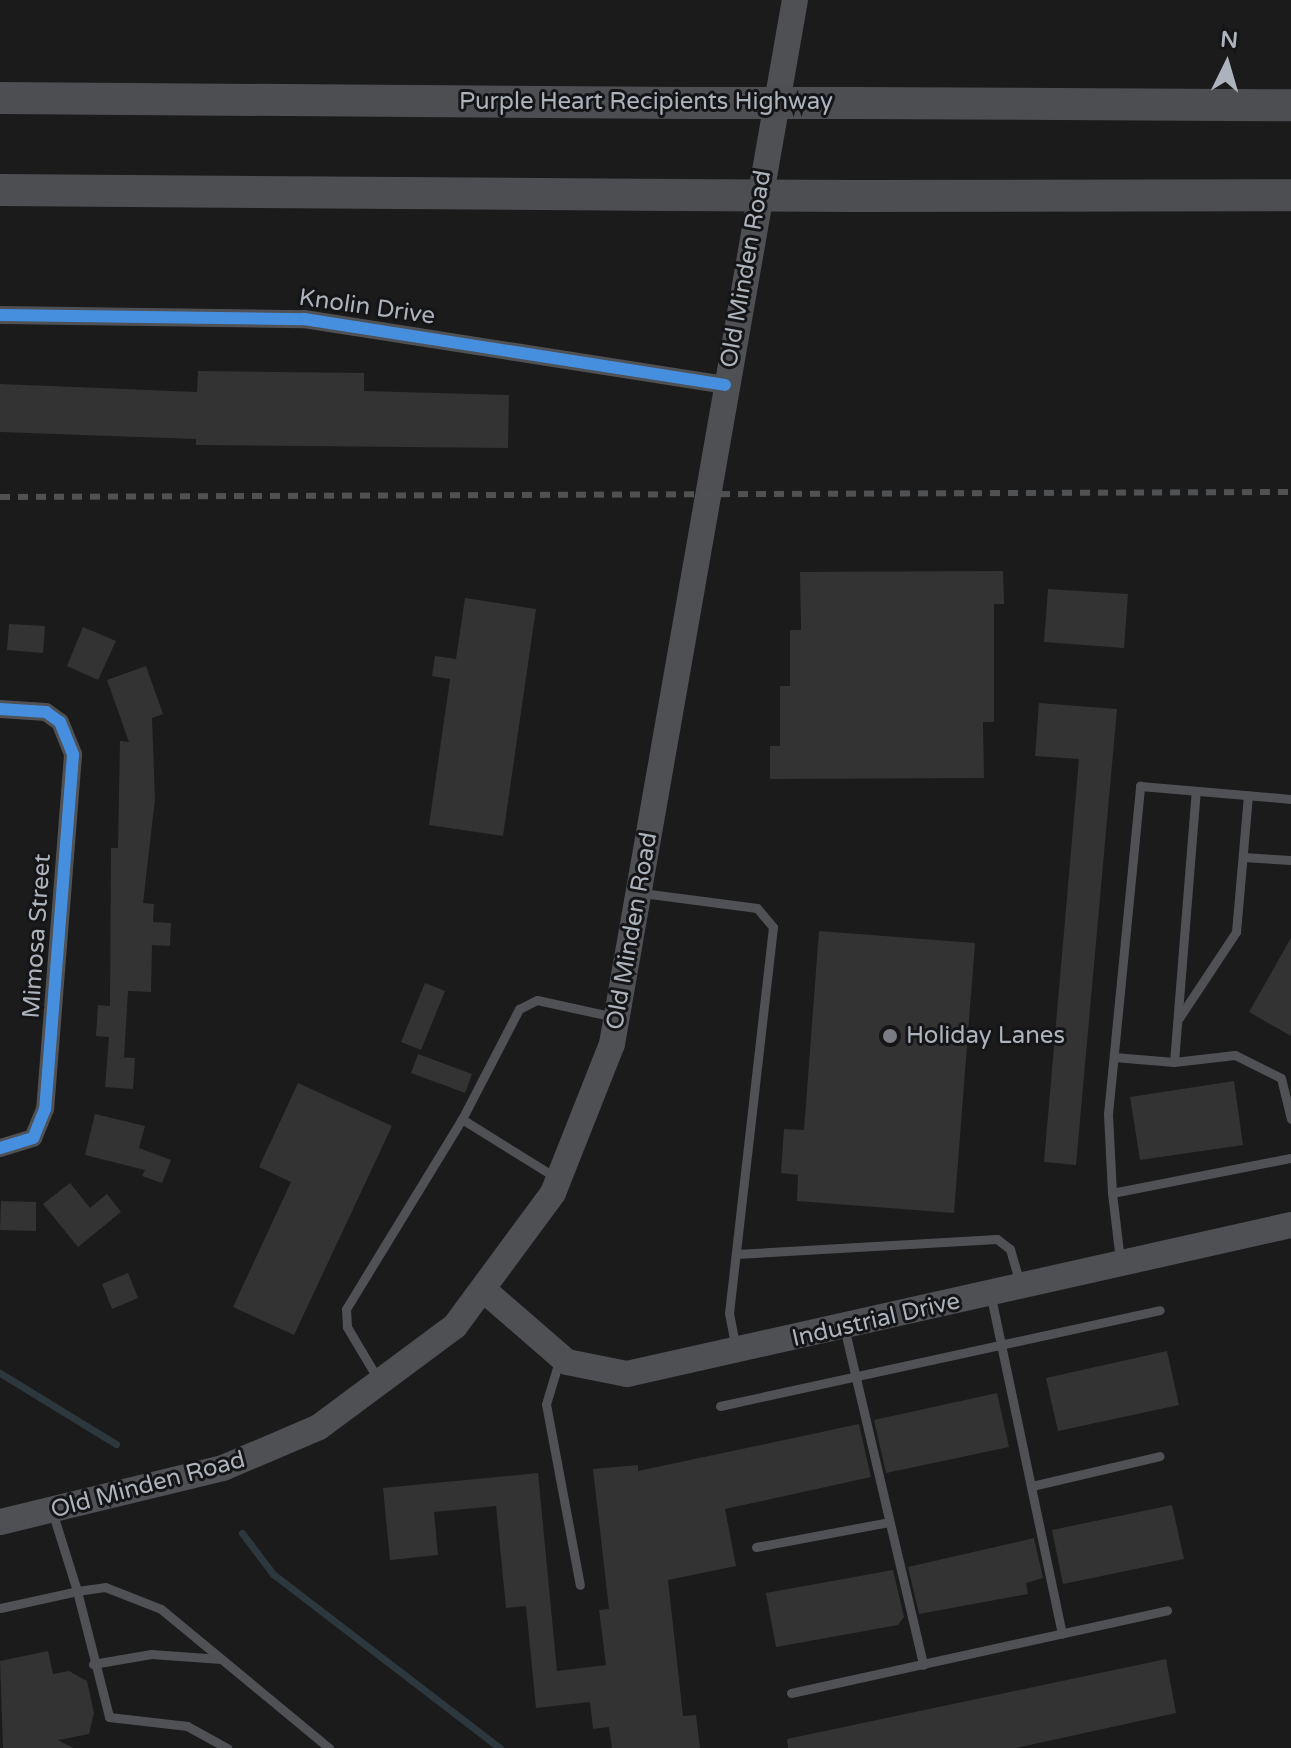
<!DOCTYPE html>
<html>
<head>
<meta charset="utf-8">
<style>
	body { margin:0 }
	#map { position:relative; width:1291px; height:1748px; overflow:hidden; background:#1b1b1c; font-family:"Varela Round",sans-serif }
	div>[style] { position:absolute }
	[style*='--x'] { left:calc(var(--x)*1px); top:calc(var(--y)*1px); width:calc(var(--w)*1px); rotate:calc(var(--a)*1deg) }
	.stream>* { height:7px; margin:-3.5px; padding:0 3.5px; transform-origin:3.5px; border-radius:3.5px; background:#2d383e }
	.building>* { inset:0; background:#333334 }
	.lane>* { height:9px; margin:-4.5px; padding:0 4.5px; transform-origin:4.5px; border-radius:4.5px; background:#4f5155 }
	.street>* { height:18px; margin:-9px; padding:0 9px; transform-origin:9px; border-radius:9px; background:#4f5155 }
	.secondary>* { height:26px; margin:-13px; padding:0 13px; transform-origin:13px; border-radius:13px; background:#4e5053 }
	.highway>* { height:32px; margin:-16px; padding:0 16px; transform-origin:16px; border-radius:16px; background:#4d4e51 }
	.rail>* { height:6px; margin-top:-3px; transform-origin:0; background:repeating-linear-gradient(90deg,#505153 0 10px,transparent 0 18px) }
	.highway-bridge>* { height:32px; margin:-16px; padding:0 16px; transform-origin:16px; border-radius:16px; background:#4d4e51 }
	.cycleway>* { height:12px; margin:-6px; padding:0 6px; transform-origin:6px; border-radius:6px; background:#468fdf }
	.dots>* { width:22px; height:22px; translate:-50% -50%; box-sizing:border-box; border:4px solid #151518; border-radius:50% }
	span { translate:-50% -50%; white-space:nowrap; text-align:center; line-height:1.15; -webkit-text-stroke:6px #151518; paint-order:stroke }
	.street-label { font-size:24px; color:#adb3bc }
	.poi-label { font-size:24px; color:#adb3bc }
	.left { translate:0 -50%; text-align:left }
	.north { position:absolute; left:1187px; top:24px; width:80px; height:80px; -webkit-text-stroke:6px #151518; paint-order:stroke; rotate:5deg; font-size:22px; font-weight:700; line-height:32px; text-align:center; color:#adb3bc }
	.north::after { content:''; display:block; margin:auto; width:28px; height:36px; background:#adb3bc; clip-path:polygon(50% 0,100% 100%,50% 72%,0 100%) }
</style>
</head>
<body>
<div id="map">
	<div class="stream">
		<i style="--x:0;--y:1373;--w:136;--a:31.5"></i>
		<i style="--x:242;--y:1533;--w:51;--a:52.9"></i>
		<i style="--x:273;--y:1574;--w:286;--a:37.5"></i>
	</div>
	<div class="building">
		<i style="clip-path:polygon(198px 371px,364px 373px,364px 391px,509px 395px,508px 448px,196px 445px,196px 439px,0 432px,0 384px,197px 392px)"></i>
		<i style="clip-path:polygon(1003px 571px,1004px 604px,994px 604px,994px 722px,983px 722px,984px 778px,770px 779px,770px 746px,780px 746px,780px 686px,790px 686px,790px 630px,801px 630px,800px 572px)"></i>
		<i style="clip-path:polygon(1048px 589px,1128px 594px,1124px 648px,1044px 642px)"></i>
		<i style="clip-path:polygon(465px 598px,536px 609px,503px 836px,429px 825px,450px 679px,432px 676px,435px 656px,456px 659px)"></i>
		<i style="clip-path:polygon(9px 624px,45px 626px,43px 653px,7px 650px)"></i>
		<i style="clip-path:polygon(83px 627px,116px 641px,98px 680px,67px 666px)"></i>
		<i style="clip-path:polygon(146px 666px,163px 714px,152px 718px,155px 799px,143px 903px,154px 904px,153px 922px,171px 923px,170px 946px,152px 945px,151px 992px,128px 991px,124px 1057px,118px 1057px,135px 1058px,133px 1089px,105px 1087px,109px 1037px,96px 1036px,98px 1005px,110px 1006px,111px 848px,118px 848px,120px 741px,129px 742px,107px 680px)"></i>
		<i style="clip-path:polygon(1039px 703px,1117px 709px,1076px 1165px,1044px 1162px,1079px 759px,1035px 756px)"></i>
		<i style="clip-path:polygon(819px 931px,975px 943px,954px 1213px,797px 1201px,798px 1175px,781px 1173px,784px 1129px,804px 1130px)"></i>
		<i style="clip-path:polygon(1291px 938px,1291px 1036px,1249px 1012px)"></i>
		<i style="clip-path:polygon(425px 983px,445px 991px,421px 1050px,401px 1042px)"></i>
		<i style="clip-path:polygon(418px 1054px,472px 1074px,465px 1093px,411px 1073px)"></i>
		<i style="clip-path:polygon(1234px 1081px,1243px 1145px,1140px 1160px,1130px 1097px)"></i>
		<i style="clip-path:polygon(298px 1083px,392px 1126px,294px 1335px,233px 1307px,291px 1182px,259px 1167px)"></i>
		<i style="clip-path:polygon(95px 1114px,145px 1126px,139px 1148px,171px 1160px,162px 1183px,142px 1176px,145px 1170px,85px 1155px)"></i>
		<i style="clip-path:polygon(70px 1183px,90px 1208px,107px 1194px,121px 1212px,78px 1247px,43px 1204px)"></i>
		<i style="clip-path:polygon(1px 1201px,36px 1202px,36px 1231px,0 1230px)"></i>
		<i style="clip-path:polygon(128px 1273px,138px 1298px,112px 1309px,102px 1284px)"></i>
		<i style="clip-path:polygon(1167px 1351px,1179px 1405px,1058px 1431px,1046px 1378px)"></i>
		<i style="clip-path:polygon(997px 1393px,1009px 1447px,886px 1473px,874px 1420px)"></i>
		<i style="clip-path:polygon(859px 1424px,871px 1477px,725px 1509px,736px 1566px,668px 1580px,683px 1716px,696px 1715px,700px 1748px,612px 1748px,609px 1727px,593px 1729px,590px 1702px,536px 1708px,526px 1606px,506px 1608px,496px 1506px,434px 1512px,438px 1555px,390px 1560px,383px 1488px,538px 1473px,557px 1671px,606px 1665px,599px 1610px,609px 1609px,593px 1469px,638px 1465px,638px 1471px)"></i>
		<i style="clip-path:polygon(1172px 1505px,1184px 1559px,1063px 1584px,1052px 1530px)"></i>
		<i style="clip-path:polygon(1034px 1538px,1043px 1578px,1026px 1583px,1028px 1594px,919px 1614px,908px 1567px)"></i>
		<i style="clip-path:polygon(893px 1570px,904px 1617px,898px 1625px,776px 1647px,766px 1593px)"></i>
		<i style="clip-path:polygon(48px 1651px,53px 1674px,69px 1671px,87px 1681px,94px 1713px,89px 1734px,58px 1740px,73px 1748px,3px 1748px,0 1661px)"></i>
		<i style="clip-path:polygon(1166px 1659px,1176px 1713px,1016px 1748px,788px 1748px,787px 1739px)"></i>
	</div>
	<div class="lane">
		<i style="--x:1243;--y:857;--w:48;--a:3.6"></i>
		<i style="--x:642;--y:893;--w:116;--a:7.4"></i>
		<i style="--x:757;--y:908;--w:25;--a:50"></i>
		<i style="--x:773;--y:927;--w:388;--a:96.5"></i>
		<i style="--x:729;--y:1313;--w:37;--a:79"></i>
		<i style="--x:1179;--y:1018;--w:103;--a:-56.5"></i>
		<i style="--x:1236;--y:932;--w:137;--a:-85"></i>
		<i style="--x:1114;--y:1057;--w:60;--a:4.8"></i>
		<i style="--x:1174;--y:1062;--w:61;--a:-6.5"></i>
		<i style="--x:1235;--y:1055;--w:51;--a:26.6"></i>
		<i style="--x:1281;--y:1078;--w:42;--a:76.3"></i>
		<i style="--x:1174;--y:1062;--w:272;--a:-85.4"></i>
		<i style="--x:555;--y:1177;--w:110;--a:-148.1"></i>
		<i style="--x:462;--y:1119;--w:124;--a:-62.6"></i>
		<i style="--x:519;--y:1009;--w:20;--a:-27"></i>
		<i style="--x:537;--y:1000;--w:79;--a:12.4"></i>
		<i style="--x:1112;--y:1193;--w:79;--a:-92.9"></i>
		<i style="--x:1108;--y:1114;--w:330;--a:-84.4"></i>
		<i style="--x:1140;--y:786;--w:152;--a:4.9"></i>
		<i style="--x:736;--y:1254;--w:261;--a:-3.3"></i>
		<i style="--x:997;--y:1239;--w:16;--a:38"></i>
		<i style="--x:1010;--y:1249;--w:35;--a:74"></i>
		<i style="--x:1120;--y:1260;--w:67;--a:-96.8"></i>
		<i style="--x:1112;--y:1193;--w:182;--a:-11.1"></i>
		<i style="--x:991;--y:1297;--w:344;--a:78.1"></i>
		<i style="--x:844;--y:1327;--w:347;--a:76.8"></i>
		<i style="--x:559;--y:1361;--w:45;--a:106.8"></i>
		<i style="--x:546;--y:1404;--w:184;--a:79.4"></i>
		<i style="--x:378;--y:1379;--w:61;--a:-120.8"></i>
		<i style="--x:347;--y:1327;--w:18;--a:-93"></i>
		<i style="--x:346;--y:1309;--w:223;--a:-58.6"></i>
		<i style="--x:720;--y:1406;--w:450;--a:-12.3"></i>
		<i style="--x:1032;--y:1486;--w:131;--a:-13.2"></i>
		<i style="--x:52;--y:1511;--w:84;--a:72.6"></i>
		<i style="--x:77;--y:1591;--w:28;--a:-8"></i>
		<i style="--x:105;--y:1587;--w:60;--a:21.4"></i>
		<i style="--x:161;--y:1609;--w:218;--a:39.6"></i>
		<i style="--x:756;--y:1547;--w:135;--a:-10.6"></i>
		<i style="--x:0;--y:1608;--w:79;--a:-12.4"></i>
		<i style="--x:77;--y:1591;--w:130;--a:75.7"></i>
		<i style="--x:109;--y:1717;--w:79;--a:6.6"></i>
		<i style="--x:187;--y:1726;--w:46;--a:28.8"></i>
		<i style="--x:93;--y:1664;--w:59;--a:-9.8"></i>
		<i style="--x:151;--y:1654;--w:70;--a:4.1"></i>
		<i style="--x:791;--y:1693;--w:385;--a:-12.4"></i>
	</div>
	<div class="street">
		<i style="--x:0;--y:315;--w:304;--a:0.8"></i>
		<i style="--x:304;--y:319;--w:426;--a:8.9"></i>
		<i style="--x:0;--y:709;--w:46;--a:3.7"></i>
		<i style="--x:46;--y:712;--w:17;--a:36"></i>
		<i style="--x:60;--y:722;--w:35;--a:68"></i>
		<i style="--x:73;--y:755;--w:355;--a:94.5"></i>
		<i style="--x:45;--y:1109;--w:31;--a:112"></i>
		<i style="--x:33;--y:1138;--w:34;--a:163"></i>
	</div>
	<div class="secondary">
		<i style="--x:485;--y:1291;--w:108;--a:40.9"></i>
		<i style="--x:567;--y:1362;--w:61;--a:11.3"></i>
		<i style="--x:627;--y:1374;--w:681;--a:-12.65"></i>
		<i style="--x:0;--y:1522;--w:229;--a:-13.6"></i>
		<i style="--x:223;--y:1468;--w:104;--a:-23.1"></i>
		<i style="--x:319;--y:1427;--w:169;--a:-36.6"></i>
		<i style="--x:455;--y:1326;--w:165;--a:-53.6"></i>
		<i style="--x:553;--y:1193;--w:160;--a:-68.4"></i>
		<i style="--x:612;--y:1044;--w:1060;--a:-80.06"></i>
	</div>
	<div class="highway">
		<i style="--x:0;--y:98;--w:690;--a:0.42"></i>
		<i style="--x:852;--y:103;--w:439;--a:0.3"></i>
		<i style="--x:0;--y:190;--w:673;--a:0.43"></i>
		<i style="--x:855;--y:196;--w:436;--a:-0.1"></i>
	</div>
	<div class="rail">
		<i style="--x:0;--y:497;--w:1291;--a:-0.22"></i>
	</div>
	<div class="highway-bridge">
		<i style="--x:690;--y:103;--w:162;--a:0"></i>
		<i style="--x:673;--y:195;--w:182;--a:0.3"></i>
	</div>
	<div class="cycleway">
		<i style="--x:0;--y:315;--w:304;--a:0.8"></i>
		<i style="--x:304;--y:319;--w:426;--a:8.9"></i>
		<i style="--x:0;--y:709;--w:46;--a:3.7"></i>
		<i style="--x:46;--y:712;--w:17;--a:36"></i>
		<i style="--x:60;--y:722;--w:35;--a:68"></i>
		<i style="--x:73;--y:755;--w:355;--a:94.5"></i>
		<i style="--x:45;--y:1109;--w:31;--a:112"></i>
		<i style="--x:33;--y:1138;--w:34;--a:163"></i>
	</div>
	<div class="dots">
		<i style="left:890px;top:1036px;background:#7a7e84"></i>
	</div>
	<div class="street-label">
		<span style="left:646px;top:102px">Purple Heart Recipients Highway</span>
		<span style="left:746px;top:269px;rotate:-80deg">Old Minden Road</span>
		<span style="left:367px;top:307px;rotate:8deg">Knolin Drive</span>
		<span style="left:632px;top:931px;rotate:-80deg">Old Minden Road</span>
		<span style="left:37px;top:936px;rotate:-86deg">Mimosa Street</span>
		<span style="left:876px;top:1320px;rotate:-13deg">Industrial Drive</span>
		<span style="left:148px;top:1485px;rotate:-15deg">Old Minden Road</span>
	</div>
	<div class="poi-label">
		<span class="left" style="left:906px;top:1036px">Holiday Lanes</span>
	</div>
	<div class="north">N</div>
</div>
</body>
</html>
